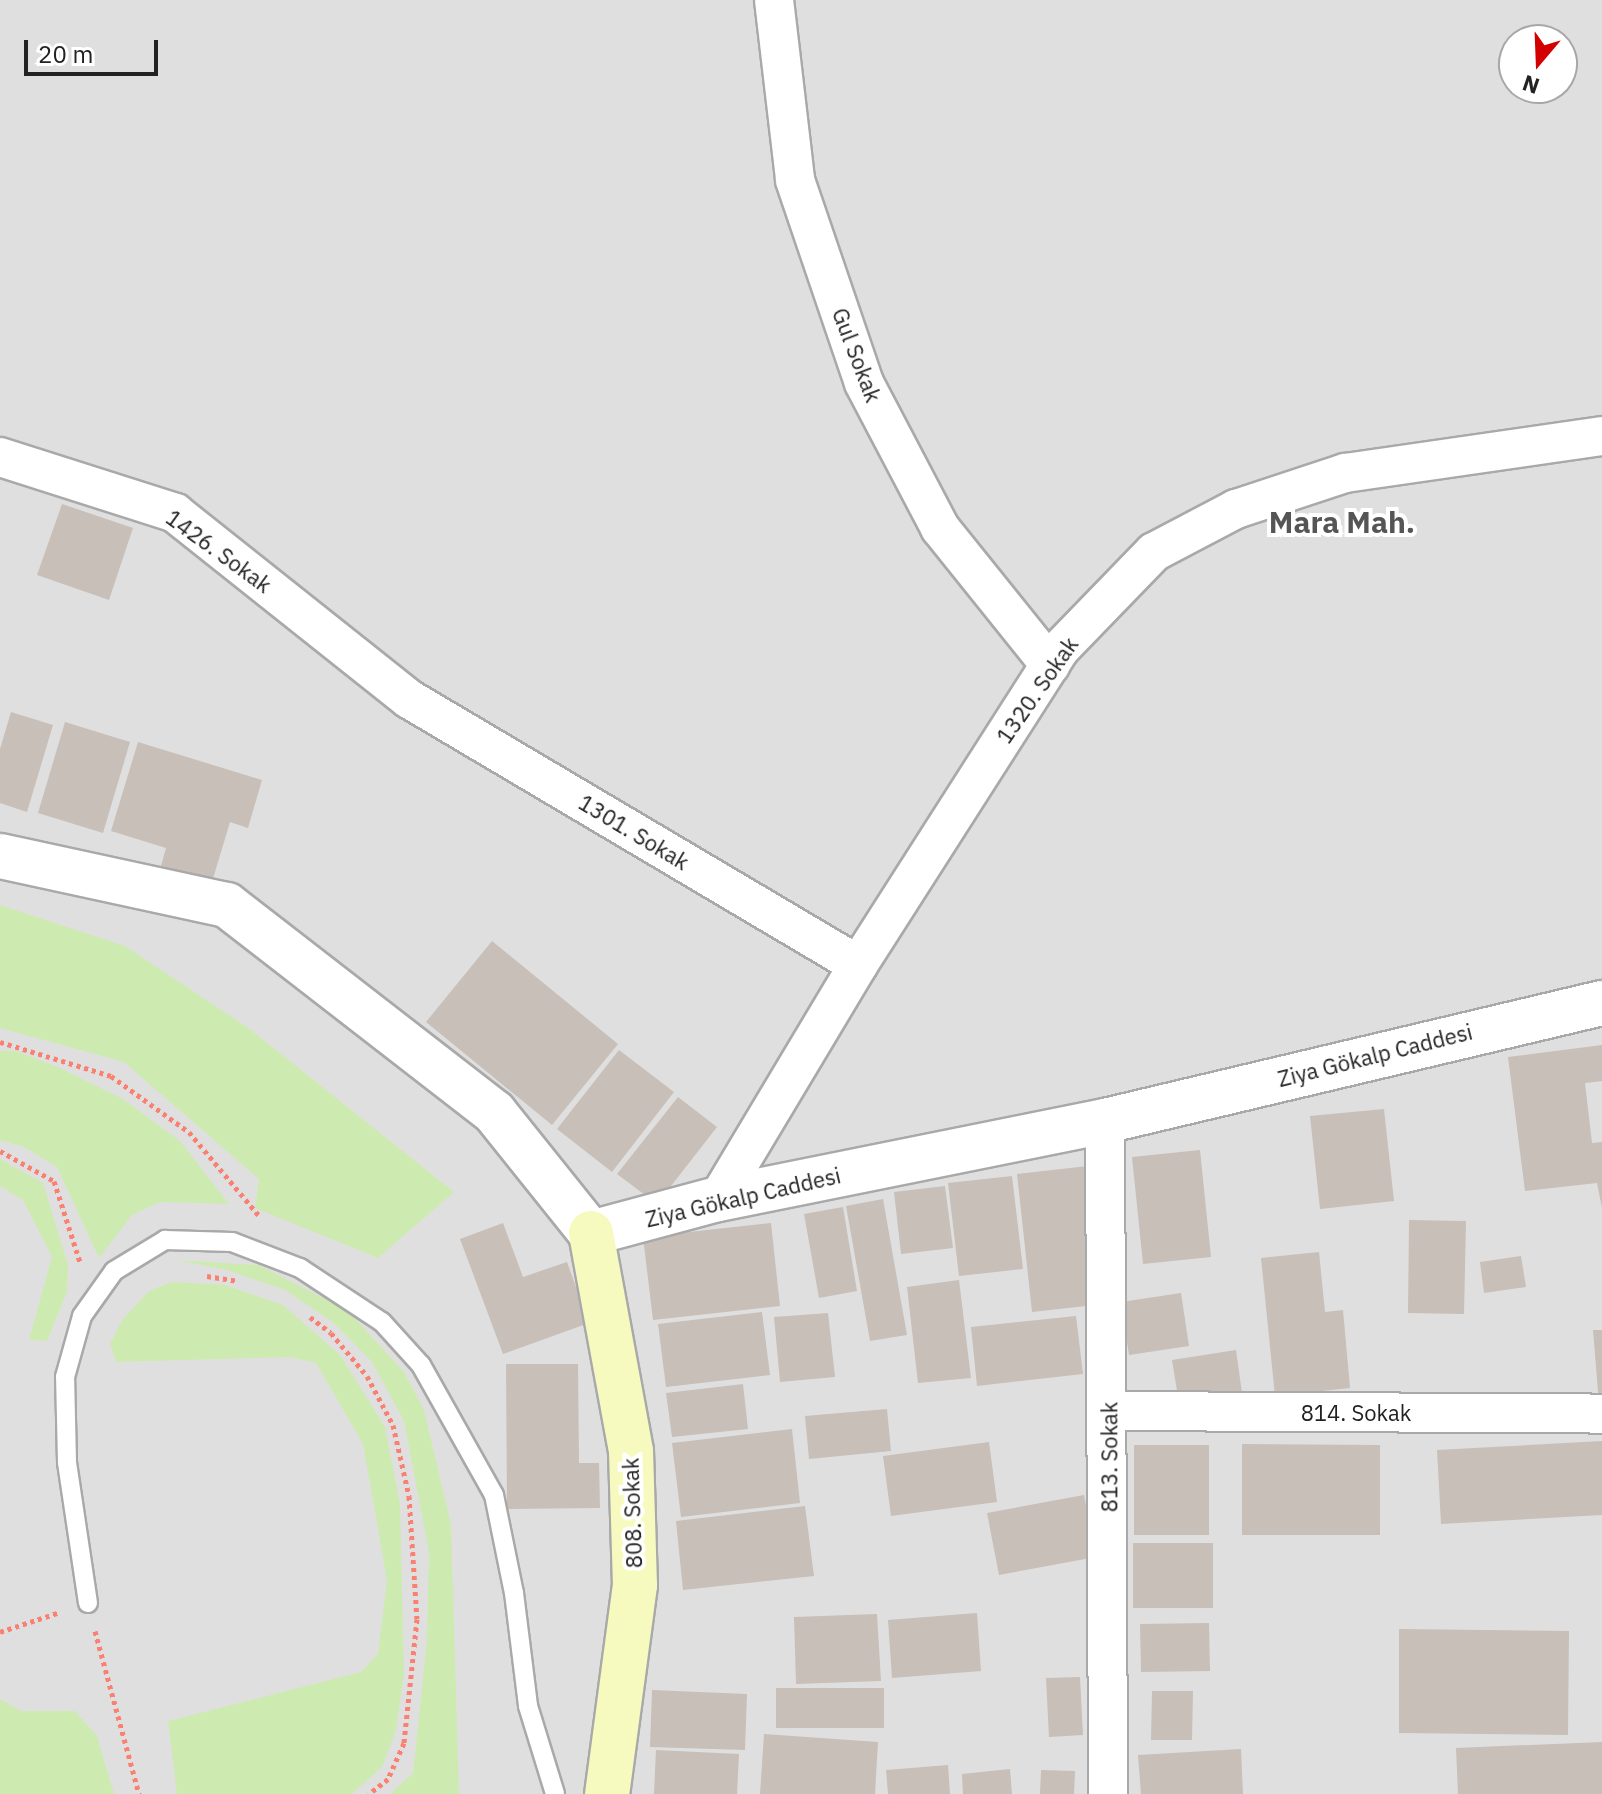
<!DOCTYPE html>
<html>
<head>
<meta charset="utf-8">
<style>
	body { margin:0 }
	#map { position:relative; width:1602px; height:1794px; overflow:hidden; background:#f2efe9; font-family:"IBM Plex Sans",sans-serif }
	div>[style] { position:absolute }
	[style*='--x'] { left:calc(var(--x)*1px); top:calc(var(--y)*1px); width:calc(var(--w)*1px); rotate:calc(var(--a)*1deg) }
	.residential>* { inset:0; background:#e0dfdf }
	.grass>* { inset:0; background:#cdebb0 }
	.building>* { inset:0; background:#c7bfb8 }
	.path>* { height:5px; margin-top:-2.5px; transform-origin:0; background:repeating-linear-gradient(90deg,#fa8072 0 4px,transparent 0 8px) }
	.roads { filter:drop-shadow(2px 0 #a9a9a9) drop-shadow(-2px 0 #a9a9a9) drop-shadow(0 2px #a9a9a9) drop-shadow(0 -2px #a9a9a9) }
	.service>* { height:18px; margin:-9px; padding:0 9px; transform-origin:9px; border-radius:9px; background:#fff }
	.minor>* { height:38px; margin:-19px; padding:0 19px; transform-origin:19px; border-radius:19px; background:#fff }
	.tertiary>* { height:44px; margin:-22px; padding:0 22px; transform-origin:22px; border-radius:22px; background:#fff }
	.secondary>* { height:44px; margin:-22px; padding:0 22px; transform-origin:22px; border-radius:22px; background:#f7fabf }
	span { translate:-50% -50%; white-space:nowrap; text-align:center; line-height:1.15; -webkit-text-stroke:8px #fff; paint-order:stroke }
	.street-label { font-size:22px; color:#222 }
	.district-label { font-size:30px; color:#555; font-weight:700 }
	.north { position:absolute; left:1498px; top:24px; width:80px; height:80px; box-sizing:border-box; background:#fff; border:2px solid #a7a7a7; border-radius:50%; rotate:199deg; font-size:22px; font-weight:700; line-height:32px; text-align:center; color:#222 }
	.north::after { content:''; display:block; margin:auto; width:28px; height:36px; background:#d40000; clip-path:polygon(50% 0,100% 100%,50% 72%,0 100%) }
	.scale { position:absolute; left:24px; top:40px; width:134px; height:36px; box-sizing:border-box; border:4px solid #222; border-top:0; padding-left:10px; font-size:24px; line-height:28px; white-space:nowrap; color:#222; -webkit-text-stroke:6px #fff; paint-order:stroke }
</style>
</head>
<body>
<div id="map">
	<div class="residential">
		<i style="clip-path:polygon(evenodd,0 0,1602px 0,1602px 1794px,0 1794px,0 0,1514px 40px,1562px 40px,1562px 88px,1514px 88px,1514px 40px)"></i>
	</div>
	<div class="grass">
		<i style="clip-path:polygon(0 905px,125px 946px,247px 1027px,454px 1192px,378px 1258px,255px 1208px,259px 1179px,124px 1062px,0 1028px)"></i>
		<i style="clip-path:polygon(0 1051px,16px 1051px,60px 1068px,123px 1099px,180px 1141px,229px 1204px,160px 1202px,132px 1215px,99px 1258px,57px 1167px,24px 1147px,0 1140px)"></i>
		<i style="clip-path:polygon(0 1159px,43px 1183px,68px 1265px,67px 1292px,47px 1341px,29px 1340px,52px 1257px,23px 1200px,0 1186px)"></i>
		<i style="clip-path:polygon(176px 1260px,258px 1265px,347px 1310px,404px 1372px,424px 1410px,451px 1524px,459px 1794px,390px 1794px,413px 1773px,427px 1640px,429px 1552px,404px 1421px,372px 1362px,334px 1323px,285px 1290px,227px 1270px)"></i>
		<i style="clip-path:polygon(171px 1282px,225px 1285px,283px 1305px,340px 1355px,385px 1427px,400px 1504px,404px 1674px,396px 1730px,382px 1767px,352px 1794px,177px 1794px,168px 1721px,361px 1672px,378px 1654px,387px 1580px,363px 1444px,316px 1363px,290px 1357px,116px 1362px,110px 1344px,122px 1320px,149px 1291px)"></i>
		<i style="clip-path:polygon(0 1699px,21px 1711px,75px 1711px,97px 1736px,114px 1794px,0 1794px)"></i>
	</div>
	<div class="building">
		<i style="clip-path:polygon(62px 504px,133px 528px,109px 600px,37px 575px)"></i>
		<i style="clip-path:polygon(11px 712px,53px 725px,27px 812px,0 803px,0 749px)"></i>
		<i style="clip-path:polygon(65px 722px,130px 742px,103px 833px,38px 813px)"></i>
		<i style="clip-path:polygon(138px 742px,262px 780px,248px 828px,230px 822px,212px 882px,161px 866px,166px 848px,111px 831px)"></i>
		<i style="clip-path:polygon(492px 941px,618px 1044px,552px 1125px,426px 1022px)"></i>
		<i style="clip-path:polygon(1602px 1045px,1602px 1081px,1585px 1083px,1592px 1143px,1602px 1142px,1602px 1208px,1597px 1183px,1525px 1191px,1508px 1057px)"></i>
		<i style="clip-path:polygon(619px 1050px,674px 1092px,612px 1172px,557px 1129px)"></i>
		<i style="clip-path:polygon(678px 1097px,717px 1127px,657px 1204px,617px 1174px)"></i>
		<i style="clip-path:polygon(1384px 1109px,1394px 1201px,1320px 1209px,1310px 1116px)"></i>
		<i style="clip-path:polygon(1200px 1150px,1211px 1257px,1143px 1264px,1132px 1157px)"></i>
		<i style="clip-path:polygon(1088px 1166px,1104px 1304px,1032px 1312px,1017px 1174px)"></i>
		<i style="clip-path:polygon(1012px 1176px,1023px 1269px,959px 1276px,948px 1183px)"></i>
		<i style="clip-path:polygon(945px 1186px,953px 1248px,901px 1254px,894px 1192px)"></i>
		<i style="clip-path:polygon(883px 1199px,907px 1335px,870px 1341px,846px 1206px)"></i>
		<i style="clip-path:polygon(843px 1207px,857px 1291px,819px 1298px,804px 1214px)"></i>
		<i style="clip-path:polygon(1409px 1220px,1466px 1221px,1464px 1314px,1408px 1313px)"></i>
		<i style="clip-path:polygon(503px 1223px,523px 1277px,567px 1262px,589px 1323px,503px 1354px,460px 1239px)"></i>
		<i style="clip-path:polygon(771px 1223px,780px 1306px,653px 1320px,643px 1237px)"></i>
		<i style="clip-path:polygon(1319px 1252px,1325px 1312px,1343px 1310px,1350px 1388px,1275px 1396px,1261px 1258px)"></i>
		<i style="clip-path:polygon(1521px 1256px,1526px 1287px,1484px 1293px,1480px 1262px)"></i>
		<i style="clip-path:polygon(959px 1280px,971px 1378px,918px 1383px,907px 1287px)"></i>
		<i style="clip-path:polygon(1181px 1293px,1189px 1346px,1129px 1355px,1121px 1302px)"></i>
		<i style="clip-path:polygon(762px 1312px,770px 1375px,666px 1387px,658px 1324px)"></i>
		<i style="clip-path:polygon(828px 1313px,835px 1377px,780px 1382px,774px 1317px)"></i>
		<i style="clip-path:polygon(1076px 1316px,1083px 1374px,977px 1386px,971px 1327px)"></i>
		<i style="clip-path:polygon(1593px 1330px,1602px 1330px,1602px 1404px,1599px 1404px)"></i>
		<i style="clip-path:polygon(1236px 1350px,1242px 1393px,1179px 1403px,1172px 1360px)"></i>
		<i style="clip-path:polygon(506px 1364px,578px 1364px,579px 1463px,599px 1463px,600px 1508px,507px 1509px)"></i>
		<i style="clip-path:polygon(743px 1384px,748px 1429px,672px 1437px,666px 1393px)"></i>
		<i style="clip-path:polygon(887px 1409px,891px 1451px,809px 1459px,805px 1416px)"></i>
		<i style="clip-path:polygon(792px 1429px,800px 1503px,681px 1517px,672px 1443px)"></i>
		<i style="clip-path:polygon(1602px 1441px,1602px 1515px,1441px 1524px,1437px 1450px)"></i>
		<i style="clip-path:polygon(989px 1442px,997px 1502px,891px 1516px,883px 1456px)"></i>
		<i style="clip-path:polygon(1242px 1444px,1380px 1445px,1380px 1535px,1242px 1535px)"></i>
		<i style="clip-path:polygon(1134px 1445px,1209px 1445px,1209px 1535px,1134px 1535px)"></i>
		<i style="clip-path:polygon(1084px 1495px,1096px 1557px,999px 1575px,987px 1513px)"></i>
		<i style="clip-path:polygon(805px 1506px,814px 1576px,683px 1590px,676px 1521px)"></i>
		<i style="clip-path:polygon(1133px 1543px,1213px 1543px,1213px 1608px,1133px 1608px)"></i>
		<i style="clip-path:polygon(977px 1613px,981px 1671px,892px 1678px,888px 1620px)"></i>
		<i style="clip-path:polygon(877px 1614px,881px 1681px,796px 1684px,794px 1617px)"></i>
		<i style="clip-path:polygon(1209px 1623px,1210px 1671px,1141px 1672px,1140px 1624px)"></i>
		<i style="clip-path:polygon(1399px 1629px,1569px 1631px,1568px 1735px,1399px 1733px)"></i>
		<i style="clip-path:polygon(1080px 1677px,1083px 1735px,1049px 1737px,1046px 1678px)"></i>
		<i style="clip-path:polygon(776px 1688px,884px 1688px,884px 1728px,776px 1728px)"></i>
		<i style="clip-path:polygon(652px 1690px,747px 1694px,745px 1750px,650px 1747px)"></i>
		<i style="clip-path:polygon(1152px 1691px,1193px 1691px,1192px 1740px,1151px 1740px)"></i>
		<i style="clip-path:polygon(764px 1734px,878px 1742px,875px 1794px,760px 1794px)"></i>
		<i style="clip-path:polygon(1602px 1742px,1602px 1794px,1458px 1794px,1456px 1748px)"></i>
		<i style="clip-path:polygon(1241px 1749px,1243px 1794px,1141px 1794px,1138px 1755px)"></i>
		<i style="clip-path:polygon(656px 1750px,739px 1754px,737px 1794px,654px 1794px)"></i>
		<i style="clip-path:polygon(948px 1765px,950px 1794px,888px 1794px,886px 1770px)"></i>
		<i style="clip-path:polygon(1010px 1769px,1012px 1794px,963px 1794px,962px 1774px)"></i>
		<i style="clip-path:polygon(1041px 1770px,1075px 1771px,1074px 1794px,1040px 1794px)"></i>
	</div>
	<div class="path">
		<i style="--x:0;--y:1042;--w:116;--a:17"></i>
		<i style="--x:111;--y:1076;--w:96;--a:35.7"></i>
		<i style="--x:189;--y:1132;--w:111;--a:50.1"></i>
		<i style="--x:0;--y:1151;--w:62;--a:29.1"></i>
		<i style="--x:54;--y:1181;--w:85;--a:72.2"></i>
		<i style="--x:207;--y:1276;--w:30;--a:9"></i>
		<i style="--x:310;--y:1317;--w:26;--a:37"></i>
		<i style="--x:331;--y:1333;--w:56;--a:50.1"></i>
		<i style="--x:367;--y:1376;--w:55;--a:62"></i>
		<i style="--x:393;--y:1425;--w:73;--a:77.3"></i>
		<i style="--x:409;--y:1496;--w:123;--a:86.3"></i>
		<i style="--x:417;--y:1619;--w:125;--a:96"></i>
		<i style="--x:404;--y:1743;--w:39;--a:114"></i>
		<i style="--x:388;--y:1779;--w:24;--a:142"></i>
		<i style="--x:95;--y:1631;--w:169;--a:74.9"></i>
		<i style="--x:0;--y:1632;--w:63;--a:-18.4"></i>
	</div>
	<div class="roads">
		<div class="service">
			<i style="--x:88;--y:1603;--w:143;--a:-98.5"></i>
			<i style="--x:67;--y:1462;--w:85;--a:-91.3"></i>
			<i style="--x:65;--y:1377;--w:63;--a:-74.4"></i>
			<i style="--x:82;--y:1316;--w:55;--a:-54.6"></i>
			<i style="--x:114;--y:1271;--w:60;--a:-31.3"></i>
			<i style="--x:165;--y:1240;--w:67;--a:1.7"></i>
			<i style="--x:232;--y:1242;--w:73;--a:20.9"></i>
			<i style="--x:300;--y:1268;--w:98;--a:33.4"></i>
			<i style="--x:382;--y:1322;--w:58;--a:47.8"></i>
			<i style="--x:421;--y:1365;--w:149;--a:60.7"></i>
			<i style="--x:494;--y:1495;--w:100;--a:78.5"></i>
			<i style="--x:514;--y:1593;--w:114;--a:82.9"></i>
			<i style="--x:528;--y:1706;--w:92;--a:72.9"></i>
		</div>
		<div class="minor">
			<i style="--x:774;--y:0;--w:181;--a:83.3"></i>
			<i style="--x:795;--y:180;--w:214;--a:71.2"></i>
			<i style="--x:864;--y:383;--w:164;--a:62.3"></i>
			<i style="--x:940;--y:528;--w:176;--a:51.2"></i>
			<i style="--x:0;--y:457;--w:184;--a:17.7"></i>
			<i style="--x:175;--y:513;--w:299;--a:38.5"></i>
			<i style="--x:409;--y:699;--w:522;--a:30.64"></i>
			<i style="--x:1105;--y:1121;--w:673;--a:89.74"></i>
			<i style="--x:718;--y:1199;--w:273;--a:-59.1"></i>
			<i style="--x:858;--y:965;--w:375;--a:-57.4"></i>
			<i style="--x:1060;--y:649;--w:135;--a:-45.9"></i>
			<i style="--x:1154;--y:552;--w:93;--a:-27.7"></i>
			<i style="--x:1236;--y:509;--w:115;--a:-18.3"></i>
			<i style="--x:1345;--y:473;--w:260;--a:-8.2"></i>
			<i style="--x:1110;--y:1411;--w:492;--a:0.3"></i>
		</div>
		<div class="tertiary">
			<i style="--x:0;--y:856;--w:232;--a:12.2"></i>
			<i style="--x:227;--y:905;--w:338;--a:37.8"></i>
			<i style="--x:494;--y:1112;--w:155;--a:51.3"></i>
			<i style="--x:591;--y:1233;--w:131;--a:-15"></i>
			<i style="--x:718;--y:1199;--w:395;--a:-11.4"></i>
			<i style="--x:1105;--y:1121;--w:511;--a:-13.36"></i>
		</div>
		<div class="secondary">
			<i style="--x:591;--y:1233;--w:222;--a:79.6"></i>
			<i style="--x:631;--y:1451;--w:134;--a:88.3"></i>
			<i style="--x:635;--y:1585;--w:211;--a:97.6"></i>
		</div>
	</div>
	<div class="street-label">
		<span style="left:857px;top:355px;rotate:69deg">Gul Sokak</span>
		<span style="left:219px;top:551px;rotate:36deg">1426. Sokak</span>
		<span style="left:1037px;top:690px;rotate:-55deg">1320. Sokak</span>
		<span style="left:634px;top:832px;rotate:31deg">1301. Sokak</span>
		<span style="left:1375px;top:1055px;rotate:-14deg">Ziya Gökalp Caddesi</span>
		<span style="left:743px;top:1197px;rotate:-13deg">Ziya Gökalp Caddesi</span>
		<span style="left:1356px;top:1413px">814. Sokak</span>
		<span style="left:1109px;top:1457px;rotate:-90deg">813. Sokak</span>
		<span style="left:632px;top:1513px;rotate:-92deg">808. Sokak</span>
	</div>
	<div class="district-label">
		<span style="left:1342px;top:522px">Mara Mah.</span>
	</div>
	<div class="north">N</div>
	<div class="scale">20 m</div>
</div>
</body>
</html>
